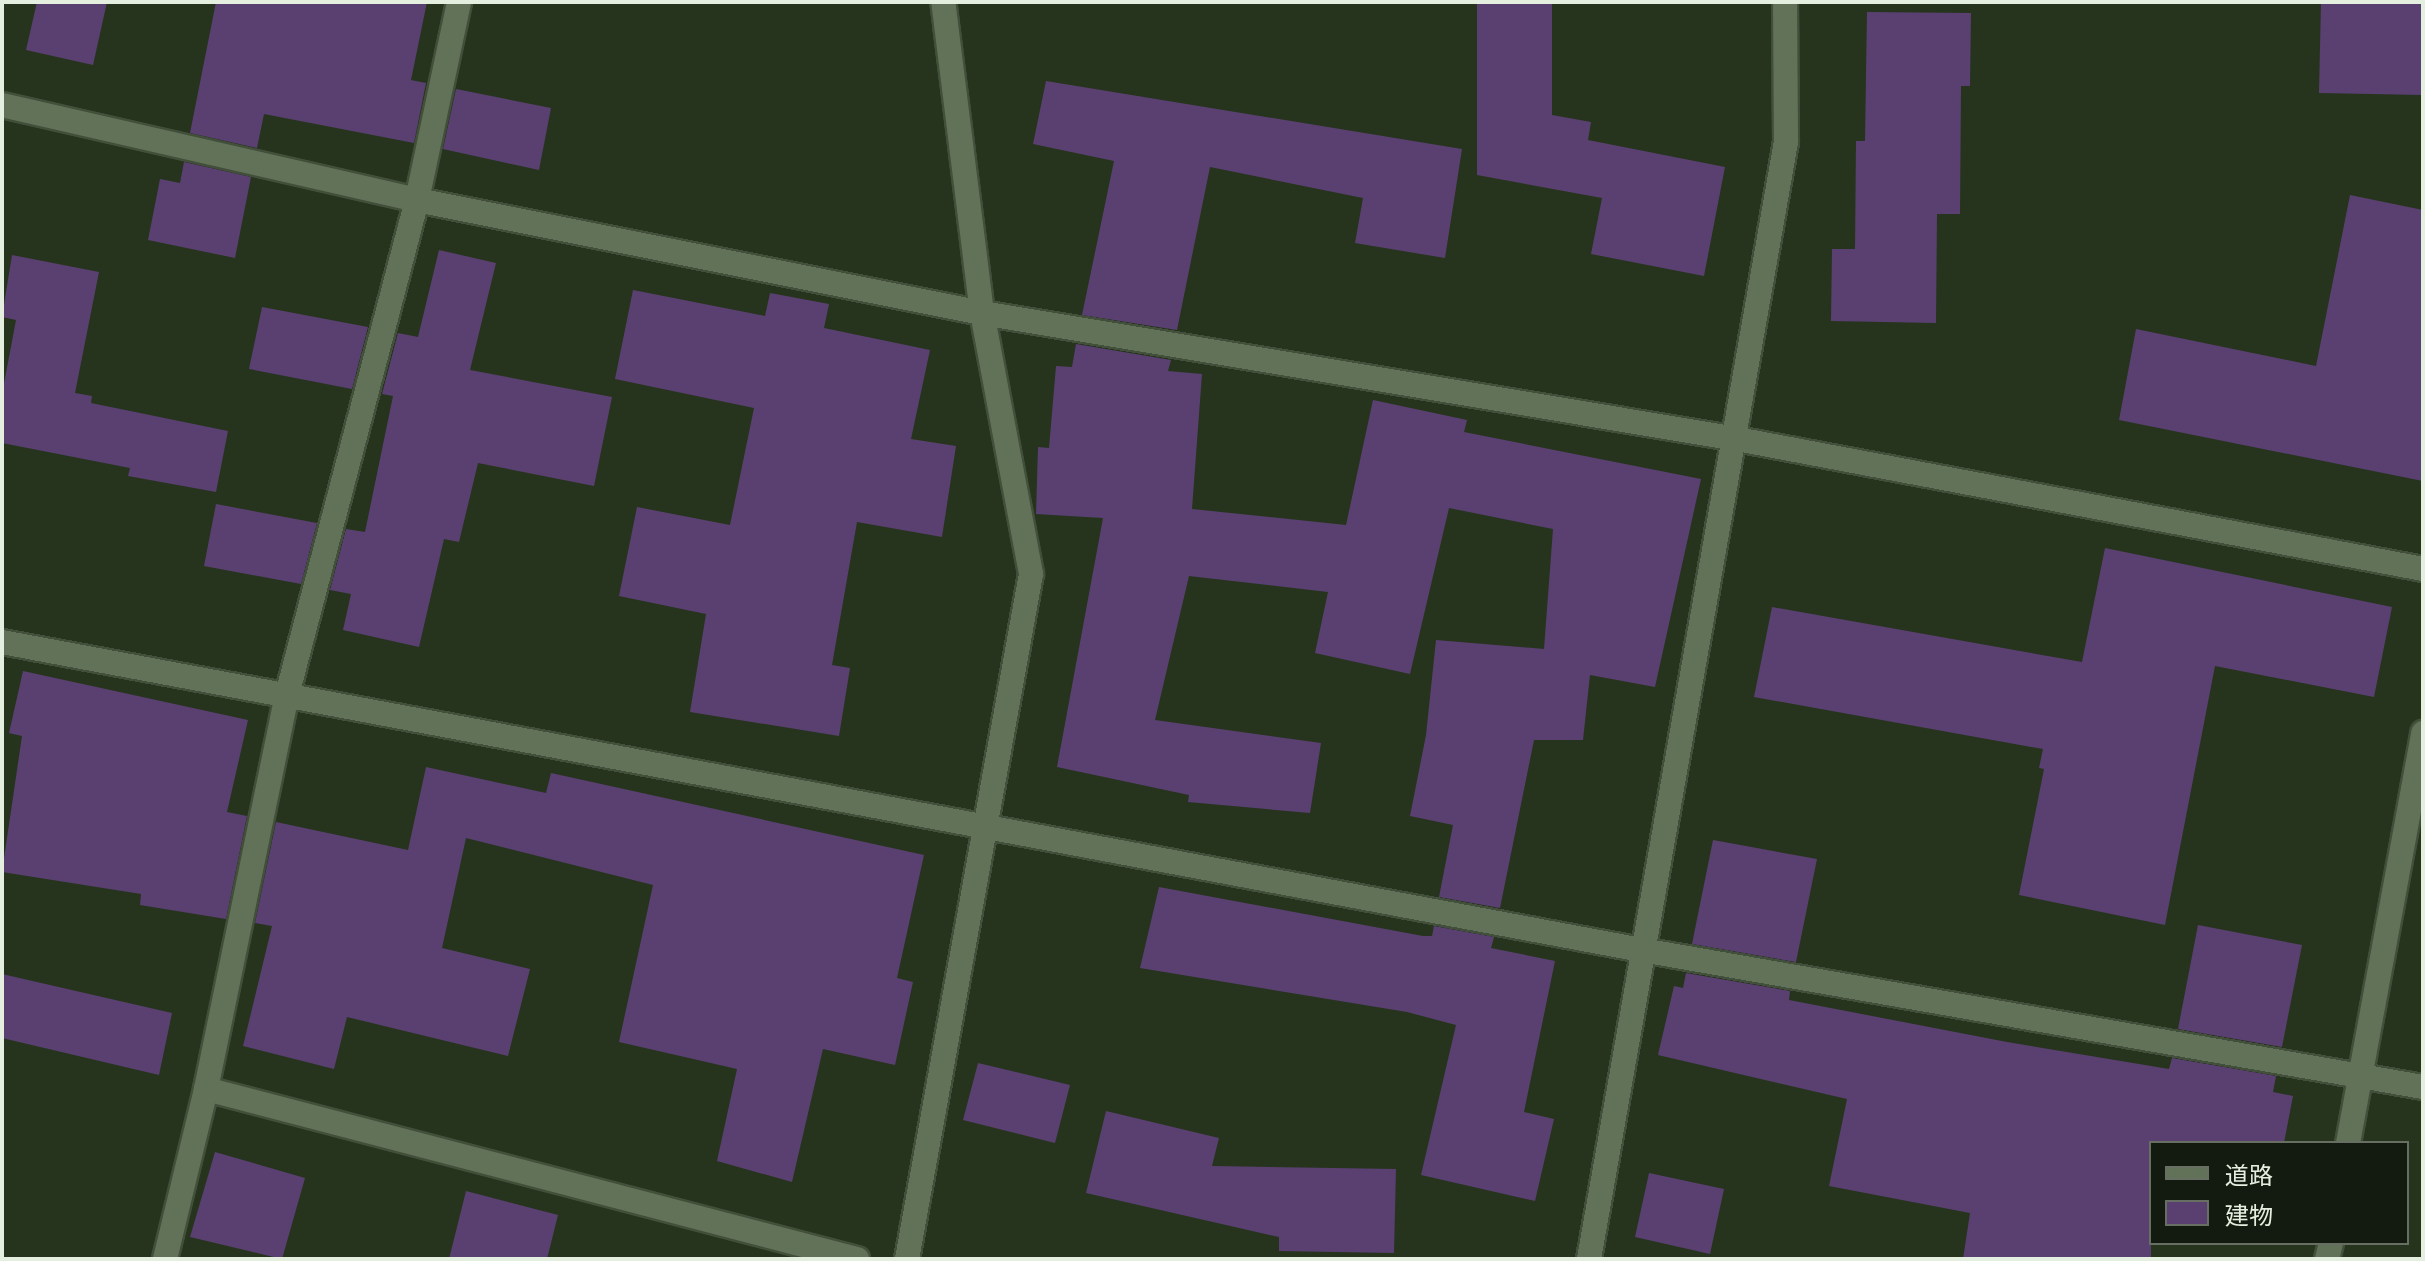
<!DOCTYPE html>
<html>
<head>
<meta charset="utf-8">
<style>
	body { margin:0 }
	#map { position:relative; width:2425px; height:1261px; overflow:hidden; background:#26341d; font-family:Georgia,"Noto Sans JP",serif }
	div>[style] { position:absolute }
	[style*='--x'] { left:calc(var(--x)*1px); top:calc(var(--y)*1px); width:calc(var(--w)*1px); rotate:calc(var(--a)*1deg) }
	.building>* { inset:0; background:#594071 }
	.roads { filter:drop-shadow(2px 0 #424f3a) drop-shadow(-2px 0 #424f3a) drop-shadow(0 2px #424f3a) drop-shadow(0 -2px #424f3a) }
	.street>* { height:24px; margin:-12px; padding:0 12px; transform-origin:12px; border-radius:12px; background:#627258 }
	span { translate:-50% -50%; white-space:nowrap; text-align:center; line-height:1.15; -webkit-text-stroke:6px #131a0f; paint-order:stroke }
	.frame { position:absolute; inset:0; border:4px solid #e5efe0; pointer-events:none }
	.legend { position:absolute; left:2149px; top:1141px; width:260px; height:104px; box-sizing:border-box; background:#131a0f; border:2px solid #676f63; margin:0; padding:10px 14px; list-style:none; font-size:24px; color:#e5efe0 }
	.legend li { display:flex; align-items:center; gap:16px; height:40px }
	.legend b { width:40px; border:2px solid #676f63 }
</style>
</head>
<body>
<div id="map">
	<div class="building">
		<i style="clip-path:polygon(37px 2px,107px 2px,93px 65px,26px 50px)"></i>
		<i style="clip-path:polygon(216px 2px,427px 2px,411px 80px,426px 83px,414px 143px,264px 114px,257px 148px,190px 133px)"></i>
		<i style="clip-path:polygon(1477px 2px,1552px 2px,1552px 115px,1591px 122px,1588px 140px,1725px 167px,1704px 276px,1591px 254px,1602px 198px,1477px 175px)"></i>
		<i style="clip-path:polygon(2321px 2px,2423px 2px,2423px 95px,2319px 93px)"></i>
		<i style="clip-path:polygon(1867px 12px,1971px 13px,1970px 86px,1961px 86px,1960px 214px,1937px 214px,1936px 323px,1831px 321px,1832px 249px,1855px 249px,1856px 141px,1865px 141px)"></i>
		<i style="clip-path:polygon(1046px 81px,1462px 149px,1445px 258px,1355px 243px,1363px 198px,1210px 167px,1177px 330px,1082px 315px,1114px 161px,1033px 144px)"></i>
		<i style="clip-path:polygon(456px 89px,551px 108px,539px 170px,443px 149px)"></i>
		<i style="clip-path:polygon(184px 162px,251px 177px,235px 258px,148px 240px,160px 179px,180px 183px)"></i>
		<i style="clip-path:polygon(2350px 195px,2423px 210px,2423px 481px,2119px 420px,2136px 329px,2316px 366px)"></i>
		<i style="clip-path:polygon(439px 250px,496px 263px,470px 370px,612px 397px,594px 486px,478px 463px,459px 542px,444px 539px,419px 647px,343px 630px,351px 594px,330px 590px,346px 529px,365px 532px,393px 396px,382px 394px,398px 333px,418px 337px)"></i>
		<i style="clip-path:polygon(12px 255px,99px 272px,75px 393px,92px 396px,91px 403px,228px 431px,216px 492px,128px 476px,130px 468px,2px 443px,2px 394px,16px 320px,2px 317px)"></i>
		<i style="clip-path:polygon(633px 290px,765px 316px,770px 293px,829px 304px,824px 328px,930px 350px,911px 439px,956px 446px,942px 537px,857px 522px,832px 665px,850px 668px,839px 736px,690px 712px,706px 614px,619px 596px,637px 507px,730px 525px,754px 408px,615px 379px)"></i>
		<i style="clip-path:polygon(262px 307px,368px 327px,352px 389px,249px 369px)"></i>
		<i style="clip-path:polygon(1076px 344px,1171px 360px,1168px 371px,1202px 374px,1192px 509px,1346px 525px,1373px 400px,1467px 420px,1464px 432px,1701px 479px,1655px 687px,1590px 675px,1583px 740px,1534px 740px,1500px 908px,1439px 897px,1453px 825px,1410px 816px,1426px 735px,1436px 640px,1544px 649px,1553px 529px,1449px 508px,1410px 674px,1315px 653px,1328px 592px,1189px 576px,1155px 720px,1321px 743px,1310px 813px,1188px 802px,1189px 795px,1057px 767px,1103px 518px,1036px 514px,1038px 447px,1049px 448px,1056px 366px,1072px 367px)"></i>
		<i style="clip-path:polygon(216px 504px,317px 523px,301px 584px,204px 566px)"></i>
		<i style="clip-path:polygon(2105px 548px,2392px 607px,2374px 697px,2215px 666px,2165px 925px,2019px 895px,2044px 769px,2039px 768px,2043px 749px,1754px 697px,1772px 607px,2082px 662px)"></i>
		<i style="clip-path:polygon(23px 671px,248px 720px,227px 812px,247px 816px,226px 919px,140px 905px,141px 894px,2px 872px,22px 736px,9px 733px)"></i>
		<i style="clip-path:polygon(426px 767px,546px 793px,551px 773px,924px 855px,897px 978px,913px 982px,895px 1065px,823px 1049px,792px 1182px,717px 1161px,737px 1069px,619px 1042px,653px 885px,466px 838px,442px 948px,530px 969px,508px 1056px,347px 1017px,334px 1069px,243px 1046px,272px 926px,255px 923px,276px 822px,408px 850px)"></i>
		<i style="clip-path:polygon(1713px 840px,1817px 859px,1796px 962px,1692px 944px)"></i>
		<i style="clip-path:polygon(1159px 887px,1423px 936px,1432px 936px,1434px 926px,1494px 937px,1491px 948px,1555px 961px,1524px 1112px,1554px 1119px,1535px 1201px,1421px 1175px,1456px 1025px,1407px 1012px,1140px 968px)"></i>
		<i style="clip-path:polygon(2198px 925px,2302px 945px,2282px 1047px,2178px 1029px)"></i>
		<i style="clip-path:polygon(1686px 973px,1790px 991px,1789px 1000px,2007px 1042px,2169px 1069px,2172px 1058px,2276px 1076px,2273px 1092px,2293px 1096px,2284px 1143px,2151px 1143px,2151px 1259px,1963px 1259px,1970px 1213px,1829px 1186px,1847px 1099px,1658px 1055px,1674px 986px,1683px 988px)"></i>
		<i style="clip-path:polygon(2px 974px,172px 1013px,159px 1075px,2px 1038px)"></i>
		<i style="clip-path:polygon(978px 1063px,1070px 1085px,1055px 1143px,963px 1120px)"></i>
		<i style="clip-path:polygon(1106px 1111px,1219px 1138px,1212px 1166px,1396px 1169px,1394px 1253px,1279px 1251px,1279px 1237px,1086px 1193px)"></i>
		<i style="clip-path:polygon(215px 1152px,305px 1178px,282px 1259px,190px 1237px)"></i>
		<i style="clip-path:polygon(1649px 1173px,1724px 1189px,1710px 1254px,1635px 1237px)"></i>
		<i style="clip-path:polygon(466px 1191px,558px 1215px,547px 1259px,449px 1259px)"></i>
	</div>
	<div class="roads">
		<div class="street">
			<i style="--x:2;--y:105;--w:426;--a:12.9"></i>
			<i style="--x:417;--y:200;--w:576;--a:11.31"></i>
			<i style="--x:982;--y:313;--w:765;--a:9.47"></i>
			<i style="--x:1737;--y:439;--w:698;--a:10.73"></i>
			<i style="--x:2;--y:642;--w:1669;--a:10.64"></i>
			<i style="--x:1642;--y:950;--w:793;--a:9.95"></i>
			<i style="--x:206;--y:1089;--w:673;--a:14.64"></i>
			<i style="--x:2348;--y:1143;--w:417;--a:-79.6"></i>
			<i style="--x:165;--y:1259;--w:175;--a:-76.4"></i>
			<i style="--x:206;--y:1089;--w:398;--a:-78.4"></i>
			<i style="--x:286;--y:699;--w:516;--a:-75.29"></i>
			<i style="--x:417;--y:200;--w:202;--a:-78"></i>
			<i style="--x:907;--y:1259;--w:696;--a:-79.74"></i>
			<i style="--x:1031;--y:574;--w:266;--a:-100.6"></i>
			<i style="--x:982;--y:313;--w:313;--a:-97.1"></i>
			<i style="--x:1589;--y:1259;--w:1134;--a:-80"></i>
			<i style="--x:1786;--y:142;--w:140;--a:-90.4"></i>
			<i style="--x:2327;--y:1259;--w:16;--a:-76"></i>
		</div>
	</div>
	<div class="frame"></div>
	<ul class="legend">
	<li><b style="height:10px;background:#627258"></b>道路</li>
	<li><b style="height:22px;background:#594071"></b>建物</li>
	</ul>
</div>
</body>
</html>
